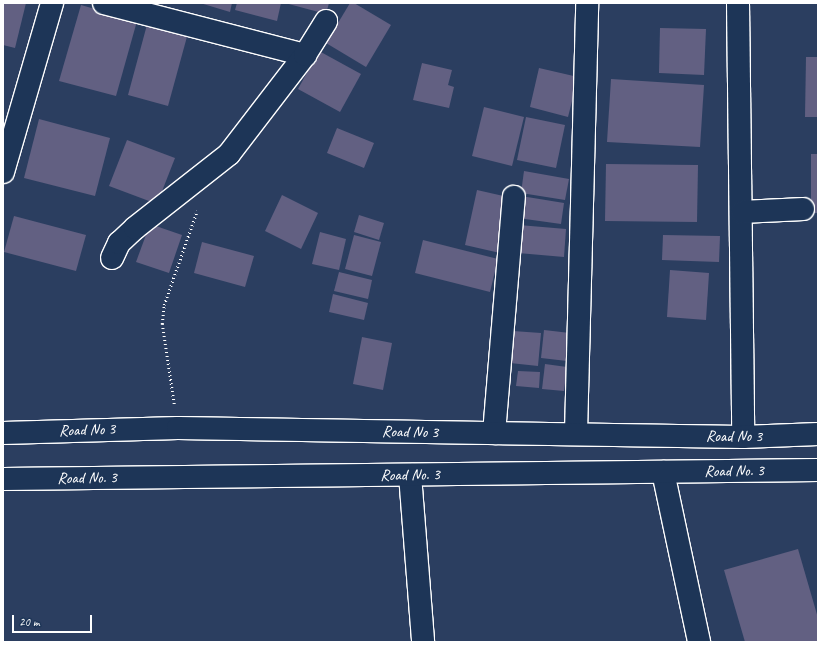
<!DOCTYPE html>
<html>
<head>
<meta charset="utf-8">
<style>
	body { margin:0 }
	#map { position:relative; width:821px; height:645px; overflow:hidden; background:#2b3e60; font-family:Caveat,sans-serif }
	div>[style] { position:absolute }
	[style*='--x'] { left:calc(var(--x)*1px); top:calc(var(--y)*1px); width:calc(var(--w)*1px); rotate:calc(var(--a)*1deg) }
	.building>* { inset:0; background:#626082 }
	.path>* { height:2.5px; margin-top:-1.25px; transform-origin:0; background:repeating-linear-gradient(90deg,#fff 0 1px,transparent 0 4px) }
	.roads { filter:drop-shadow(1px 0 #fff) drop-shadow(-1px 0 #fff) drop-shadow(0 1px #fff) drop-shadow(0 -1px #fff) }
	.minor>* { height:22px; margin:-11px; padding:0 11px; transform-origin:11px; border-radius:11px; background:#1d3557 }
	.major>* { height:22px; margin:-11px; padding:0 11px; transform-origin:11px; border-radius:11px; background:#1d3557 }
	span { translate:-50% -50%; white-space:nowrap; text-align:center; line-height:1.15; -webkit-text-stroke:3.5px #1d3557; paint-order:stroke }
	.street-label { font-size:16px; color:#fff }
	.frame { position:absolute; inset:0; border:4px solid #fff; pointer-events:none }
	.scale { position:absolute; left:12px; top:615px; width:80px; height:18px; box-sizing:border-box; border:2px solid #fff; border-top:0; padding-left:5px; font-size:12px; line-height:14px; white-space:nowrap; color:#fff; -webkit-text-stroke:3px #1d3557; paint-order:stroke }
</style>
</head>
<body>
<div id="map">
	<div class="building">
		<i style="clip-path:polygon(3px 3px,26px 3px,15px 48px,3px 45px)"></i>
		<i style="clip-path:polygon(200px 3px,232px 3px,230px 12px)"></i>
		<i style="clip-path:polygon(237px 3px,281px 3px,277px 21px,235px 10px)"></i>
		<i style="clip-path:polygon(285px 3px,329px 3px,326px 14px)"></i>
		<i style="clip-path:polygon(350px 3px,354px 3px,391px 25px,366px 67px,326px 43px)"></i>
		<i style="clip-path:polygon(81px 5px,137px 21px,116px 96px,59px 81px)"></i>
		<i style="clip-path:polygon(148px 21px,188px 33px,168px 106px,128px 95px)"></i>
		<i style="clip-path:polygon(660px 28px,706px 29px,704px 75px,659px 73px)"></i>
		<i style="clip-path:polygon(319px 51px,361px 74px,340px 112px,298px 89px)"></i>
		<i style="clip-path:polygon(806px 57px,818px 57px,818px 117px,805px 117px)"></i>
		<i style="clip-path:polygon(422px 63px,452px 70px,448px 85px,454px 87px,449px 108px,413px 100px)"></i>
		<i style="clip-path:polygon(539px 68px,578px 77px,568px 117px,530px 107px)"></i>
		<i style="clip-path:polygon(611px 79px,704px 85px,700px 147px,607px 142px)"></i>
		<i style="clip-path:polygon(484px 107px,524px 117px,512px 166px,472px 156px)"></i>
		<i style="clip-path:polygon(526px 117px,565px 125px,556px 168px,517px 160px)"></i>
		<i style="clip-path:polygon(39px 119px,110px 138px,95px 196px,24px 178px)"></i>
		<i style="clip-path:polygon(337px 128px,374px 143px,364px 168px,327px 153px)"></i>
		<i style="clip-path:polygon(127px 140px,175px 158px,157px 204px,109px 186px)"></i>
		<i style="clip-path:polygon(811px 154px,818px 154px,818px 213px,811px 213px)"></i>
		<i style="clip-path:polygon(606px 164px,698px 165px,697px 222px,605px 221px)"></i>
		<i style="clip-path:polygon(524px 171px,569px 179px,565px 200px,521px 193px)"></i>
		<i style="clip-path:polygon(477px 190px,512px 198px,500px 253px,465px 245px)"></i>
		<i style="clip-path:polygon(282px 195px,318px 213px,301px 249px,265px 231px)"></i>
		<i style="clip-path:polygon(521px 196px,564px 203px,561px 224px,518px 218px)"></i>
		<i style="clip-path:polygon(359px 215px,384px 223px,379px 240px,354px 232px)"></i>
		<i style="clip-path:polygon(14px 216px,86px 235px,76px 271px,4px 252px)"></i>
		<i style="clip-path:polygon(150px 224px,182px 235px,169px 273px,136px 262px)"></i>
		<i style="clip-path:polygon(519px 225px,566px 229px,564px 257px,518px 253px)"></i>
		<i style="clip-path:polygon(320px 232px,346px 239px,339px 270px,312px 264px)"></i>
		<i style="clip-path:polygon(354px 235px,381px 242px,372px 276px,345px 269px)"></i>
		<i style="clip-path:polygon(663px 235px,720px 236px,719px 262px,662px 260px)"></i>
		<i style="clip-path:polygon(423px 240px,498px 259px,490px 292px,415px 273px)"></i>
		<i style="clip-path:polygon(202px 242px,254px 256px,245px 287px,194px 273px)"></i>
		<i style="clip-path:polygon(670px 270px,709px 273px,706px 320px,667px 317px)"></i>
		<i style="clip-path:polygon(339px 272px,372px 280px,368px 299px,334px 291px)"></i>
		<i style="clip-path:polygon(333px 294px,368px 303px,364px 320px,329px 312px)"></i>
		<i style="clip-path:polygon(544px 330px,570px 333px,567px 361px,541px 358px)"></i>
		<i style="clip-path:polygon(513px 331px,541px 333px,538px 366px,510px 363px)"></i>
		<i style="clip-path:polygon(362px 337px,392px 343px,383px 390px,353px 384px)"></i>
		<i style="clip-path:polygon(545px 364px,567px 367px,564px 391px,542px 389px)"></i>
		<i style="clip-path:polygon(518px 371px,540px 372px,539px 388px,516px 386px)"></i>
		<i style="clip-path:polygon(798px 549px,818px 618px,818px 642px,745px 642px,724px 570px)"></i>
	</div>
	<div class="path">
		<i style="--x:174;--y:404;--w:81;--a:-98.5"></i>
		<i style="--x:162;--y:324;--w:19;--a:-84"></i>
		<i style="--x:164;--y:305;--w:100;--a:-70.7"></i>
	</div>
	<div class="roads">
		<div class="minor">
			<i style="--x:104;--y:3;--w:208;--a:14.5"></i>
			<i style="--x:738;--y:3;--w:434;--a:89.3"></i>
			<i style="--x:3;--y:172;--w:176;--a:-73.8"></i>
			<i style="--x:742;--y:212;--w:61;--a:-2.8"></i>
			<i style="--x:112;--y:258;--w:17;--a:-65"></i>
			<i style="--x:119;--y:243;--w:22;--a:-43"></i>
			<i style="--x:135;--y:228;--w:120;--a:-38.2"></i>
			<i style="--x:229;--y:154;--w:125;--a:-52.5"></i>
			<i style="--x:305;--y:55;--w:40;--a:-58"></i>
			<i style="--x:494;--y:433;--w:237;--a:-85.2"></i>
			<i style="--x:576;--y:433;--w:430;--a:-88.5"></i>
			<i style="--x:663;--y:472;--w:174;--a:78"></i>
			<i style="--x:410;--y:475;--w:168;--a:85.5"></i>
		</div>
		<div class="major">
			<i style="--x:3;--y:433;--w:175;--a:-1.6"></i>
			<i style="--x:178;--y:428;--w:565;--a:0.91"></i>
			<i style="--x:743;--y:437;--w:75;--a:-2.3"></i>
			<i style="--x:3;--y:479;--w:815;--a:-0.63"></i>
		</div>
	</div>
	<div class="street-label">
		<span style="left:87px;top:430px;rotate:-2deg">Road No 3</span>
		<span style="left:410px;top:432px;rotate:1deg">Road No 3</span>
		<span style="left:734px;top:436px">Road No 3</span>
		<span style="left:734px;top:471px;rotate:-1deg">Road No. 3</span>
		<span style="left:410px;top:475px;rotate:-1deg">Road No. 3</span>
		<span style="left:87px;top:478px;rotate:-1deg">Road No. 3</span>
	</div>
	<div class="frame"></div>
	<div class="scale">20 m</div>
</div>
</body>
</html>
